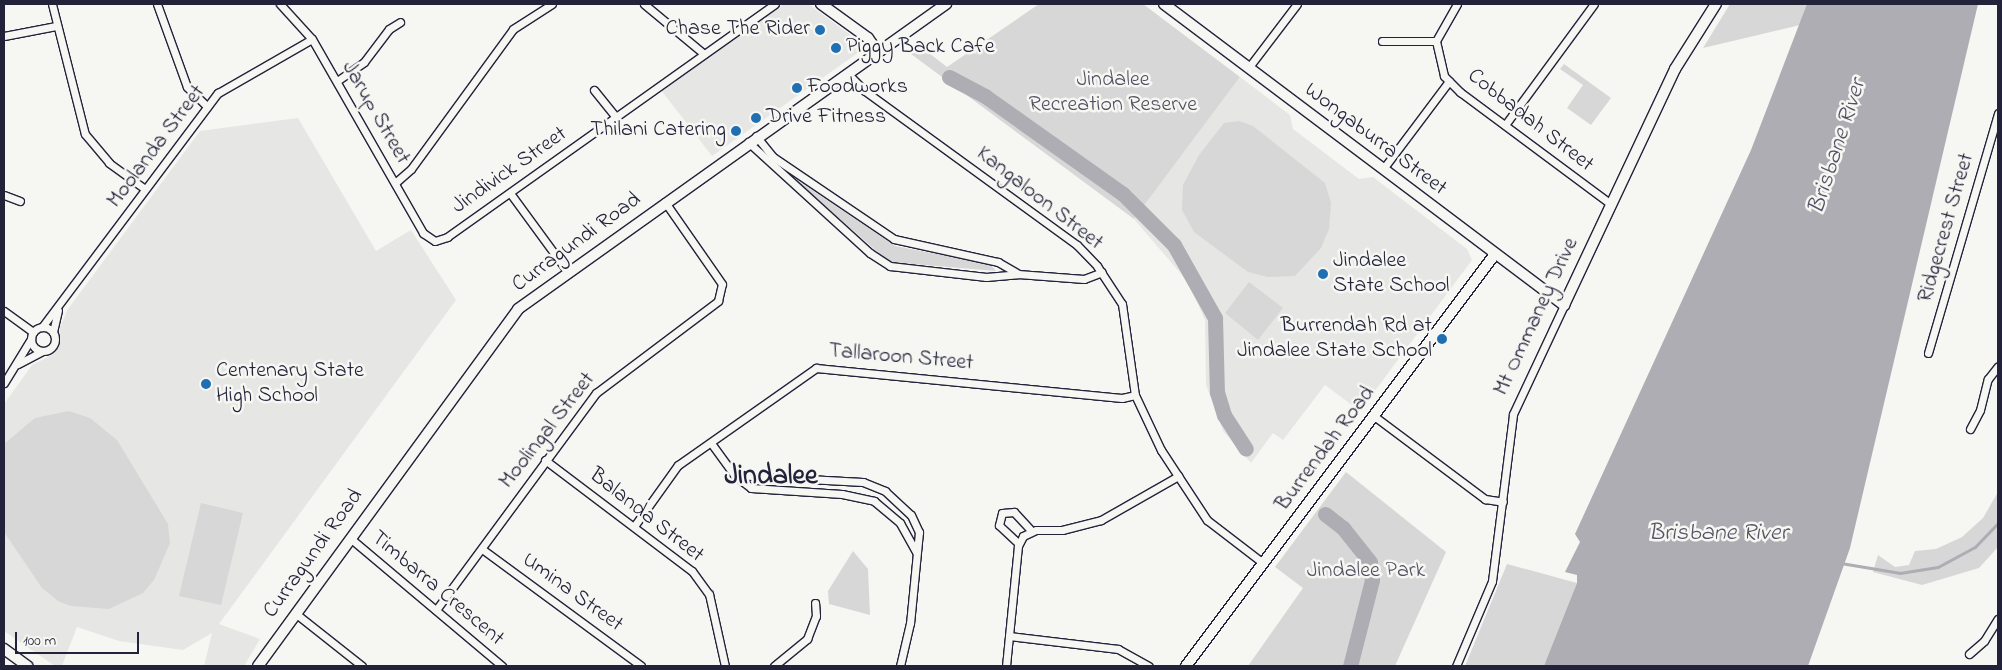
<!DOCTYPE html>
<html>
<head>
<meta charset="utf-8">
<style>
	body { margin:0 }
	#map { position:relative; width:2002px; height:670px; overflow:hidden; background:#f6f6f2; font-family:"Indie Flower",sans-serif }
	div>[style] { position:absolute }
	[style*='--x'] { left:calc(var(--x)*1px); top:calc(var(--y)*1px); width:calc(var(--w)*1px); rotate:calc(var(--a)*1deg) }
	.built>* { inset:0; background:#e6e6e4 }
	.green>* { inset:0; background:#d7d7d7 }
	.water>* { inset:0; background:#adadb3 }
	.stream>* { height:2.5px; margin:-1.25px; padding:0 1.25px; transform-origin:1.25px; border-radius:1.25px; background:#adadb3 }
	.river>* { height:15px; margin:-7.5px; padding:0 7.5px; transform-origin:7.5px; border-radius:7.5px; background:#adadb3 }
	.roads { filter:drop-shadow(1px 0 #22223b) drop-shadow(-1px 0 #22223b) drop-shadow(0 1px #22223b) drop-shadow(0 -1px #22223b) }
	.street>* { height:7px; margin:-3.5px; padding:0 3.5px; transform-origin:3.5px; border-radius:3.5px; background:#f6f6f2 }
	.street>.ring { margin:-3.5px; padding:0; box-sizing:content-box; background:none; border:7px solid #f6f6f2; border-radius:50% }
	.secondary>* { height:10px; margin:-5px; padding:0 5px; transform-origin:5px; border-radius:5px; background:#f6f6f2 }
	.dots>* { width:14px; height:14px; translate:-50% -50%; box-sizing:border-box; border:2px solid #f6f6f2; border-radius:50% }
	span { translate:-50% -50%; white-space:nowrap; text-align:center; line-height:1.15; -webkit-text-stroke:5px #f6f6f2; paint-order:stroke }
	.poi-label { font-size:22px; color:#22223b }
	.right { translate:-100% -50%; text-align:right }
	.left { translate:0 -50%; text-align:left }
	.park-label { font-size:22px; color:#4f4f62 }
	.street-label { font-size:22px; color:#22223b }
	.water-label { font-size:24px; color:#535365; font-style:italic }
	.district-label { font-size:28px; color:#22223b; font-weight:700 }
	.frame { position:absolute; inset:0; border:5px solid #22223b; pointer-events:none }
	.scale { position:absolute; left:15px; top:632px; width:124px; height:22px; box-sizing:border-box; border:2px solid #22223b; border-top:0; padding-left:6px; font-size:15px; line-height:18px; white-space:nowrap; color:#22223b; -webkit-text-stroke:4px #f6f6f2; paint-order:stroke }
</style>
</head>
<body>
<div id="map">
	<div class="built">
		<i style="clip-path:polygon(784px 4px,808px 4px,859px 41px,862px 50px,712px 156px,661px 90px)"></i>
		<i style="clip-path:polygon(1240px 77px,1290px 115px,1293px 129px,1359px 179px,1373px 177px,1467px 249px,1472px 260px,1360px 411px,1325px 385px,1283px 440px,1273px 433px,1251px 463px,1223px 431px,1206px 385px,1205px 320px,1188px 282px,1134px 219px)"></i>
		<i style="clip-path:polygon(298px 118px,376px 251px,411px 230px,456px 300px,219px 624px,260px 639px,244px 666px,204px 666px,212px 633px,183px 650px,119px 641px,77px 627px,62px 666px,55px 666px,4px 631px,4px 404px,32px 365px,54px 354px,59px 347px,60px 327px,68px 309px,200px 131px)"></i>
	</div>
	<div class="green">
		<i style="clip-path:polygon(1039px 4px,1143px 4px,1240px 77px,1134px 219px,907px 51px,917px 44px,947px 67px)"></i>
		<i style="clip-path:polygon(1730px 4px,1807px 4px,1800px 25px,1703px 48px)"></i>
		<i style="clip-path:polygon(1564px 64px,1611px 98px,1591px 125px,1567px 108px,1583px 85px,1560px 69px)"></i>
		<i style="clip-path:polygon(1239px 121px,1253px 126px,1325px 183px,1331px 203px,1329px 229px,1321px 248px,1295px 276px,1268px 277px,1248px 272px,1194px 232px,1182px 210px,1183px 185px,1199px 155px,1224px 123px)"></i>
		<i style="clip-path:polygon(791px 176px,895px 246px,990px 264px,996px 271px,889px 262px)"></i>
		<i style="clip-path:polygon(1249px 282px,1283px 308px,1258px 340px,1225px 313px)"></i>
		<i style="clip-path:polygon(69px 411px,90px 418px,117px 440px,168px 524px,170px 543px,154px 580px,143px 593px,109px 609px,71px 606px,58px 601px,42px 588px,4px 532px,4px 444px,35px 418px)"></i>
		<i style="clip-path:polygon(1346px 472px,1446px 552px,1395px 666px,1248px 666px,1303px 588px,1275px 567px)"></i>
		<i style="clip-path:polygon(1998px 492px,1998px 547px,1979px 568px,1922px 585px,1873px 572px,1878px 555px,1895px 567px,1909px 565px,1915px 551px,1936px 549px,1962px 537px,1983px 518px)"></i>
		<i style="clip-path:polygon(201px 503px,243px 513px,221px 605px,179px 596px)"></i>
		<i style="clip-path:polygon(853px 551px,868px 569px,870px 615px,829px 604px,828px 591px)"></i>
		<i style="clip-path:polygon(1507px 564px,1577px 583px,1557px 640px,1544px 666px,1465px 666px)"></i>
	</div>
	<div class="water">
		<i style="clip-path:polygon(1807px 4px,1978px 4px,1850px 548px,1808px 666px,1544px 666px,1577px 583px,1577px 575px,1565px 572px,1580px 542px,1575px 534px,1751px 150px)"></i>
	</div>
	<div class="stream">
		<i style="--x:1841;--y:563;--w:60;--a:9.6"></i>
		<i style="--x:1900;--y:573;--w:38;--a:-9"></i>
		<i style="--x:1938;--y:567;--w:42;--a:-28.4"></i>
		<i style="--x:1975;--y:547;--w:33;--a:-46"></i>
	</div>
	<div class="river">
		<i style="--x:949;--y:77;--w:41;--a:27.8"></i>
		<i style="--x:985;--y:96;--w:169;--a:35.4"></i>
		<i style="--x:1123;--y:194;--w:72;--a:45"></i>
		<i style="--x:1174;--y:245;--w:84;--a:60.7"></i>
		<i style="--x:1215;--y:318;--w:74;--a:88.5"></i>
		<i style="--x:1217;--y:392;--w:24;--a:73"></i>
		<i style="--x:1224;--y:415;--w:40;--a:57.1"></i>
		<i style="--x:1325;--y:514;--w:23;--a:38"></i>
		<i style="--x:1343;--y:528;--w:43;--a:51.5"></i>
		<i style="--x:1370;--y:562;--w:18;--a:84"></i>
		<i style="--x:1372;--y:580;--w:89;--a:104.3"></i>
	</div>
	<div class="roads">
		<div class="street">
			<i style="--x:52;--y:4;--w:134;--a:75.8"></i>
			<i style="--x:85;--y:134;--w:38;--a:50"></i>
			<i style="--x:109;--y:163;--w:44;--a:35.8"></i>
			<i style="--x:157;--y:4;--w:88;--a:70.1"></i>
			<i style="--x:187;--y:87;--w:28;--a:44"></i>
			<i style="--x:280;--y:4;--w:47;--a:47.6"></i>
			<i style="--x:312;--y:39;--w:224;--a:60.2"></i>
			<i style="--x:423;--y:233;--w:14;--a:34"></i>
			<i style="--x:435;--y:241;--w:13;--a:-18"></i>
			<i style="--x:447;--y:237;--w:402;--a:-35.4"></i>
			<i style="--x:644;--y:4;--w:78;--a:39.8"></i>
			<i style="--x:1457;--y:4;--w:43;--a:119.6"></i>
			<i style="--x:1436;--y:41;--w:36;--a:77"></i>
			<i style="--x:1444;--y:76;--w:23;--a:45"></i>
			<i style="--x:1460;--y:92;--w:188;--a:36.6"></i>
			<i style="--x:4;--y:36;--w:53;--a:-10.9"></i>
			<i style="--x:1382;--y:41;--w:54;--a:0"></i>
			<i style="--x:1249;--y:67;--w:79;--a:-52.7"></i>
			<i style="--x:847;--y:73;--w:25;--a:45"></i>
			<i style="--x:865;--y:91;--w:262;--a:36"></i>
			<i style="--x:1077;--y:245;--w:29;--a:46"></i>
			<i style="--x:1097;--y:266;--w:45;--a:56.7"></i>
			<i style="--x:1122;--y:304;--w:92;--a:81.9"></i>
			<i style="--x:1135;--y:395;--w:61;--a:64.7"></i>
			<i style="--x:1161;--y:450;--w:84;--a:56.7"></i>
			<i style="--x:1207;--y:520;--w:71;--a:37.5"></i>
			<i style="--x:337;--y:81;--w:33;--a:-35"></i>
			<i style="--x:364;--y:62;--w:41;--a:-52.9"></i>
			<i style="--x:389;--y:29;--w:13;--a:-32"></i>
			<i style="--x:594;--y:90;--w:35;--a:51"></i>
			<i style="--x:1505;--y:125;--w:150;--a:-53.7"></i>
			<i style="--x:756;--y:136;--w:27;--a:51"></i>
			<i style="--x:773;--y:157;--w:146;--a:34.1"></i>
			<i style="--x:894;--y:239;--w:107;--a:12.5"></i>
			<i style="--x:998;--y:262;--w:22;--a:30"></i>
			<i style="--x:748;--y:142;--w:165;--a:42.3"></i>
			<i style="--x:870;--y:253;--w:24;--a:33"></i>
			<i style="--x:890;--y:266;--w:97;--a:6.5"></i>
			<i style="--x:986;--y:277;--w:32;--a:-5"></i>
			<i style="--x:1018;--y:274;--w:66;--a:4.3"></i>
			<i style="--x:1084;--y:279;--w:19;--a:-21"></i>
			<i style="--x:1383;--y:169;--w:110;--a:-53.1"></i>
			<i style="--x:395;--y:183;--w:21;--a:-41"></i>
			<i style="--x:411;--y:169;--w:173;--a:-53.9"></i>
			<i style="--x:513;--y:29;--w:46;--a:-32.7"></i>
			<i style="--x:510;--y:193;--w:97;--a:53.8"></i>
			<i style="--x:4;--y:195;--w:17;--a:21"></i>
			<i style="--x:4;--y:311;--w:36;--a:36"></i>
			<i class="ring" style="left:31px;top:327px;width:17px;height:17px"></i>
			<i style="--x:42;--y:327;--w:293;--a:-53.1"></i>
			<i style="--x:218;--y:93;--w:108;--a:-29.9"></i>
			<i style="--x:53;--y:332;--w:22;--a:-77"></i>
			<i style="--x:1928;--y:353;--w:250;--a:-73.7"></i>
			<i style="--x:18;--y:364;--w:27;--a:-28"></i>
			<i style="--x:4;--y:383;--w:52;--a:-58.5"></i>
			<i style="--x:1374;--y:416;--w:139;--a:36.8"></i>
			<i style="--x:1485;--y:499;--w:18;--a:9"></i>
			<i style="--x:1970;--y:429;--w:21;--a:-62"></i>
			<i style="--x:1980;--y:410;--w:32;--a:-76"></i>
			<i style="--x:1988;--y:379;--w:16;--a:-52"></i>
			<i style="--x:711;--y:443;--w:39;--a:54"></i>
			<i style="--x:734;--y:475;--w:21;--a:37"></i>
			<i style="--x:751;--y:488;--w:91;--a:3.8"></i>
			<i style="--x:842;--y:494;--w:33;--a:12"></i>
			<i style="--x:874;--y:501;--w:34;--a:40"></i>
			<i style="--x:900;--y:523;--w:33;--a:61"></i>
			<i style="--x:545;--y:460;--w:184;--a:37.1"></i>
			<i style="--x:692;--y:571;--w:29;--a:54"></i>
			<i style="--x:709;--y:594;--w:74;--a:77.5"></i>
			<i style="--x:734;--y:475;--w:129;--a:3.1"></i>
			<i style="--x:863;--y:482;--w:24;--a:22"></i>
			<i style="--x:885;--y:491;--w:35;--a:43"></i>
			<i style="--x:911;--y:515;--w:19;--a:65"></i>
			<i style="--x:919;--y:532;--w:91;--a:95.6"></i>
			<i style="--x:910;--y:623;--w:44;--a:103.1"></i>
			<i style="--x:635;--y:525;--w:74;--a:-54.4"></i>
			<i style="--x:678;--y:465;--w:169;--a:-35.1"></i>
			<i style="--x:816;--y:368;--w:307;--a:5.6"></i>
			<i style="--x:1122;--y:398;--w:13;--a:-13"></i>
			<i style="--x:350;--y:538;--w:199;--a:40.1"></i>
			<i style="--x:1018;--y:543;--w:26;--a:-137"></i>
			<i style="--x:999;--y:525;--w:12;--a:-76"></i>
			<i style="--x:1002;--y:513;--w:12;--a:-5"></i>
			<i style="--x:1014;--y:512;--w:26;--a:47"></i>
			<i style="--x:482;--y:549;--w:197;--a:36.3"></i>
			<i style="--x:436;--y:610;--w:270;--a:-53.6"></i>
			<i style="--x:596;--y:393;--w:153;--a:-37"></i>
			<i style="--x:718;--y:301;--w:17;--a:-77"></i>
			<i style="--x:722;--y:284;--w:100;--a:-124.8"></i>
			<i style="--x:295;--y:613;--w:85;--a:38.3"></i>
			<i style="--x:1009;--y:636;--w:110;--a:6.8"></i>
			<i style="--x:1118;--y:649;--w:35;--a:29"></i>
			<i style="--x:1969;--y:654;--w:20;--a:-41"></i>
			<i style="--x:1984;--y:641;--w:26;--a:-58"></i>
			<i style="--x:774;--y:666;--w:43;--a:-39.3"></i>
			<i style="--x:807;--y:639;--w:25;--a:-69"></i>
			<i style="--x:816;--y:616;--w:13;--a:-94"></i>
			<i style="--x:1006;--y:666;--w:121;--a:-84.3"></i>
			<i style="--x:1018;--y:546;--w:11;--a:-63"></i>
			<i style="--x:1023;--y:536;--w:14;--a:-25"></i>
			<i style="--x:1036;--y:530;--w:26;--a:0"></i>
			<i style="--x:1062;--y:530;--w:40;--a:-14.4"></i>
			<i style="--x:1101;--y:520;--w:89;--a:-29.7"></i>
			<i style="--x:1456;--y:666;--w:92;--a:-67"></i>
			<i style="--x:1492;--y:581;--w:168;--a:-82.8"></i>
			<i style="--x:1513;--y:414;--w:120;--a:-64.9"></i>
		</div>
		<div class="secondary">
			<i style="--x:821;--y:4;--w:58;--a:35.9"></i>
			<i style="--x:868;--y:38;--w:16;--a:55"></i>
			<i style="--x:1164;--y:4;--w:501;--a:36.96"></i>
			<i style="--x:1564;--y:305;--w:261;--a:-64.8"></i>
			<i style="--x:1675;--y:69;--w:77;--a:-57.8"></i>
			<i style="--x:4;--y:649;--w:29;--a:36"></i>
			<i style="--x:258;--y:666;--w:442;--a:-53.9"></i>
			<i style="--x:518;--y:309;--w:526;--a:-35.47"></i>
			<i style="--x:1186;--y:666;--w:515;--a:-53.13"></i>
		</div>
	</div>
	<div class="dots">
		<i style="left:820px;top:30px;background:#1f6fb2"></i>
		<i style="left:836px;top:48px;background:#1f6fb2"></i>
		<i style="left:797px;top:88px;background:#1f6fb2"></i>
		<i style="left:756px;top:118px;background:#1f6fb2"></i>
		<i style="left:736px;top:131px;background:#1f6fb2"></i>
		<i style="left:1323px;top:274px;background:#1f6fb2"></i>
		<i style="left:1442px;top:339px;background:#1f6fb2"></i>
		<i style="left:206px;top:384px;background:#1f6fb2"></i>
	</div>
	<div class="poi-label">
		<span class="right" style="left:810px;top:30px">Chase The Rider</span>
		<span class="left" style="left:846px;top:48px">Piggy Back Cafe</span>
		<span class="left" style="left:807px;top:88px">Foodworks</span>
		<span class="left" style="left:766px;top:118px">Drive Fitness</span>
		<span class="right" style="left:726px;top:131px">Thilani Catering</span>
		<span class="left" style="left:1333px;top:274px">Jindalee<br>State School</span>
		<span class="right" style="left:1432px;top:339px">Burrendah Rd at<br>Jindalee State School</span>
		<span class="left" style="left:216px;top:384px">Centenary State<br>High School</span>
	</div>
	<div class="park-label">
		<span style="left:1113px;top:93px">Jindalee<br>Recreation Reserve</span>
		<span style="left:1366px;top:572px">Jindalee Park</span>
	</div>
	<div class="street-label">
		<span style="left:375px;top:113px;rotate:60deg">Jarup Street</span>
		<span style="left:1530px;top:121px;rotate:38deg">Cobbadah Street</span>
		<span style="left:1375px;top:140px;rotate:37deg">Wongaburra Street</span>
		<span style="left:157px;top:147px;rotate:-53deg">Moolanda Street</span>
		<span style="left:510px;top:171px;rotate:-35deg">Jindivick Street</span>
		<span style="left:1039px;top:199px;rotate:38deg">Kangaloon Street</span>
		<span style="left:1947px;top:228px;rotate:-74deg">Ridgecrest Street</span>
		<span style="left:577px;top:243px;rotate:-36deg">Curragundi Road</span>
		<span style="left:1537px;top:317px;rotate:-65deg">Mt Ommaney Drive</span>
		<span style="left:901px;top:358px;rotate:5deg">Tallaroon Street</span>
		<span style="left:548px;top:431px;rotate:-52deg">Moolingal Street</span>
		<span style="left:1326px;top:449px;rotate:-53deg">Burrendah Road</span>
		<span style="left:646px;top:516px;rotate:38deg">Balanda Street</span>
		<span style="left:314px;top:554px;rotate:-54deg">Curragundi Road</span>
		<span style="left:437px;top:589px;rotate:40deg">Timbarra Crescent</span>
		<span style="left:572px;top:593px;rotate:36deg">Umina Street</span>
	</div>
	<div class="water-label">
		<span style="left:1838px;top:147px;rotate:-72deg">Brisbane River</span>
		<span style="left:1718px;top:534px">Brisbane River</span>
	</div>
	<div class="district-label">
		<span style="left:771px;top:477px">Jindalee</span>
	</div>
	<div class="frame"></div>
	<div class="scale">100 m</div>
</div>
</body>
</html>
